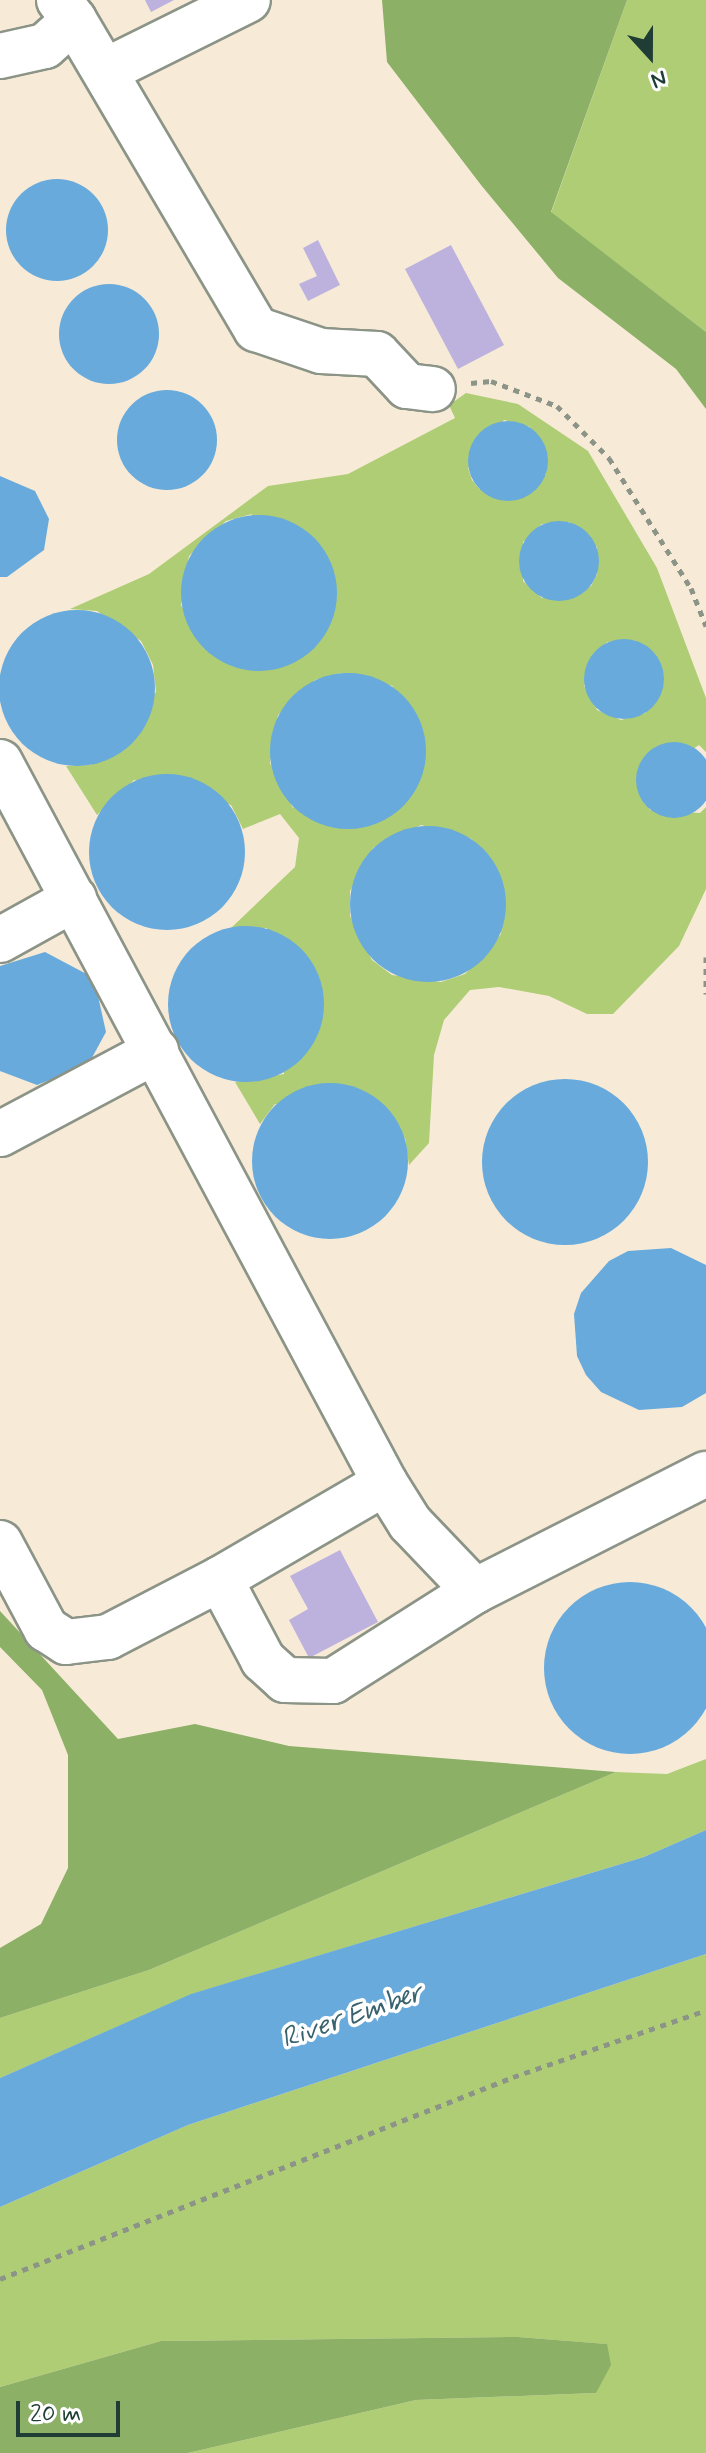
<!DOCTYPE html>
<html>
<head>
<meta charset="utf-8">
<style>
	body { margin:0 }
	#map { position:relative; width:706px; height:2453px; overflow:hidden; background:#f7ebd8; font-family:Mynerve,sans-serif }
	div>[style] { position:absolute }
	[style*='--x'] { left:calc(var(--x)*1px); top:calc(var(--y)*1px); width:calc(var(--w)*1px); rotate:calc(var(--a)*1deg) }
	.green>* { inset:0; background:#afcd75 }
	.forest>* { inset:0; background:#8bb066 }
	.water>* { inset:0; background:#67aadb }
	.round { border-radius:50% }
	.building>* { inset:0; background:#bdb2dd }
	.path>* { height:5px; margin-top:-2.5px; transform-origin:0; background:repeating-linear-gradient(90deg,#8b9486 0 6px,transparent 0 12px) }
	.roads { filter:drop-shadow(2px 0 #8b9486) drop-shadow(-2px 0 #8b9486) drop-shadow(0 2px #8b9486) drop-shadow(0 -2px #8b9486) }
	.minor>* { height:44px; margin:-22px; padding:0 22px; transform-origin:22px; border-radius:22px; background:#fff }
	span { translate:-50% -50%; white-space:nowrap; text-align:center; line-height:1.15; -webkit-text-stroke:7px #fff; paint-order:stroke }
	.water-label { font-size:28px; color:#38636e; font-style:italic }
	.north { position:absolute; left:610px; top:16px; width:80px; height:80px; -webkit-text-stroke:6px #fff; paint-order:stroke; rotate:159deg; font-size:22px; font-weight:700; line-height:32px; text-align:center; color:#1f3d34 }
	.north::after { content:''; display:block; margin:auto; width:28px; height:36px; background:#1f3d34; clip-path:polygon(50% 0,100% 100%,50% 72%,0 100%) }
	.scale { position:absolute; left:16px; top:2401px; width:104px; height:36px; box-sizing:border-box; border:4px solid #1f3d34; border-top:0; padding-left:10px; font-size:24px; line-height:28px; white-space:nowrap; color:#1f3d34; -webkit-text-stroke:6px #fff; paint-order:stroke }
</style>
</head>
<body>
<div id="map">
	<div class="green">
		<i style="clip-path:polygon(627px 0,706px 0,706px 332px,551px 213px)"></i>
		<i style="clip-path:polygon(evenodd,466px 393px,518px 404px,588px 451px,657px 568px,706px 698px,706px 752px,699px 745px,637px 787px,650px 810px,700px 813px,706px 807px,706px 889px,679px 946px,613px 1014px,587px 1014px,549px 996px,499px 987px,470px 990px,444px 1020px,434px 1055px,429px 1143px,409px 1165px,405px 1138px,275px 1104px,260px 1124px,235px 1082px,284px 1074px,267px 928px,231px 928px,295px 867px,299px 838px,280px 814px,243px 829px,231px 805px,134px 780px,97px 815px,66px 766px,91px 765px,156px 692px,153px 665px,141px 641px,97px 611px,70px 609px,149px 574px,268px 486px,348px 474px,455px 418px,449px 405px,466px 393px,504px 420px,530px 427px,546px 474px,530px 494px,480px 490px,472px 480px,468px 468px,504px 420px,466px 393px,252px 514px,204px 649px,181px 605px,189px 556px,226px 521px,252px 514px,466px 393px,569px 522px,597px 547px,597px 574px,591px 586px,542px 598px,523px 581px,523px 542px,542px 524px,569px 522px,466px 393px,634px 640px,646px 713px,621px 720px,597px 710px,584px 686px,607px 642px,634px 640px,466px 393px,341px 673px,393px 686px,293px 808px,270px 763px,278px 715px,315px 680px,341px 673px,466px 393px,421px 825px,472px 839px,501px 934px,465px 974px,441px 982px,392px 975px,372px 960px,350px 916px,350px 891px,373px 848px,421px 825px)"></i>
		<i style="clip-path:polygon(706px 1759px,706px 1830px,644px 1857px,192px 1994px,0 2078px,0 2018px,149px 1970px,616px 1772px,667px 1774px)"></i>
		<i style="clip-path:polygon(706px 1954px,706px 2453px,188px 2453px,416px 2400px,596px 2393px,606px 2344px,518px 2337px,161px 2341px,0 2387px,0 2207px,188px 2125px)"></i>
	</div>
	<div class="forest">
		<i style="clip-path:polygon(382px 0,627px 0,551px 212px,706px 332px,706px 409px,676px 369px,558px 278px,481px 185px,387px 62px)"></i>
		<i style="clip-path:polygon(0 1611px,118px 1739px,195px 1724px,289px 1746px,616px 1772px,149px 1970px,0 2018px,0 1948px,41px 1924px,68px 1868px,68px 1755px,42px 1690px,0 1647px)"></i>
		<i style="clip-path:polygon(518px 2337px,607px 2344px,611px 2365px,596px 2393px,416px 2400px,188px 2453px,0 2453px,0 2387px,161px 2341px)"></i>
	</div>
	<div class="water">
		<i class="round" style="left:6px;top:179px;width:102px;height:102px"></i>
		<i class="round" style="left:59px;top:284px;width:100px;height:100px"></i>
		<i class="round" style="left:117px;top:390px;width:100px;height:100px"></i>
		<i class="round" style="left:468px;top:421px;width:80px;height:80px"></i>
		<i style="clip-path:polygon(0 476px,35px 491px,49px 519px,44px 550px,7px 577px,0 577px)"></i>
		<i class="round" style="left:181px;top:515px;width:156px;height:156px"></i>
		<i class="round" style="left:519px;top:521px;width:80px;height:80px"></i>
		<i class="round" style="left:-1px;top:610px;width:156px;height:156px"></i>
		<i class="round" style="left:584px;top:639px;width:80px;height:80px"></i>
		<i class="round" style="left:270px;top:673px;width:156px;height:156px"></i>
		<i class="round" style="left:636px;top:742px;width:76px;height:76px"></i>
		<i class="round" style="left:89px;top:774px;width:156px;height:156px"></i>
		<i class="round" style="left:350px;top:826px;width:156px;height:156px"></i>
		<i class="round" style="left:168px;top:926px;width:156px;height:156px"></i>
		<i style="clip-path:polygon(45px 952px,94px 978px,106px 1032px,88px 1065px,37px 1085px,0 1071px,0 966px)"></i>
		<i class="round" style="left:482px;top:1079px;width:166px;height:166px"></i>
		<i class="round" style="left:252px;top:1083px;width:156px;height:156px"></i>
		<i style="clip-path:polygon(671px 1248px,706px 1265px,706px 1393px,682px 1407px,639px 1410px,601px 1392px,586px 1375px,577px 1356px,574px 1314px,581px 1293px,609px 1261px,628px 1251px)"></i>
		<i class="round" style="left:544px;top:1582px;width:172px;height:172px"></i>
		<i style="clip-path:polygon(706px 1830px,706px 1954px,188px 2125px,0 2207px,0 2078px,191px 1994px,644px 1857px)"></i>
	</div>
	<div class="building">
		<i style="clip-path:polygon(145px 0,174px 0,151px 12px)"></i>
		<i style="clip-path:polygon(318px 240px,340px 285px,308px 301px,299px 284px,317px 276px,303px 248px)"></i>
		<i style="clip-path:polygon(451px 245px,504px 345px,458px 369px,405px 269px)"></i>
		<i style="clip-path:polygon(340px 1550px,378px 1622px,309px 1658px,289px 1620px,308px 1609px,290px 1576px)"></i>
	</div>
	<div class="path">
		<i style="--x:471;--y:383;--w:20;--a:-6"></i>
		<i style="--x:491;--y:381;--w:71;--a:20.7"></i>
		<i style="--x:557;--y:406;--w:74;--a:45"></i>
		<i style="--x:609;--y:458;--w:154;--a:57.8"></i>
		<i style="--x:691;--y:588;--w:41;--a:68.5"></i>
		<i style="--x:706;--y:957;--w:37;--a:90"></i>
		<i style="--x:0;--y:2279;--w:551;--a:-21.49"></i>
		<i style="--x:513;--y:2077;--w:204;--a:-19.1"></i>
	</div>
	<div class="roads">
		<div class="minor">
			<i style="--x:74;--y:20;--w:359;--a:59.5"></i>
			<i style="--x:256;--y:329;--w:69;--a:18.7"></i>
			<i style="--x:321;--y:351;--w:56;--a:3.1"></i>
			<i style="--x:377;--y:354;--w:44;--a:46.8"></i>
			<i style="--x:407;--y:386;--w:26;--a:7"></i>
			<i style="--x:0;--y:56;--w:46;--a:-12.5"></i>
			<i style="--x:45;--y:46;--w:39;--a:-42"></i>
			<i style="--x:74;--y:20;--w:25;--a:-127"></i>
			<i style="--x:109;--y:69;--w:155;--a:-26.4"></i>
			<i style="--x:0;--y:762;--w:817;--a:61.9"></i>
			<i style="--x:0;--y:940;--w:85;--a:-29"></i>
			<i style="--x:0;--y:1134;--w:177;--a:-28"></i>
			<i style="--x:0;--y:1543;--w:98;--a:61.9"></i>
			<i style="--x:46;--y:1629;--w:24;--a:33"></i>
			<i style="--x:66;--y:1642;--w:42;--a:-6.8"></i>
			<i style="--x:108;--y:1637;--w:126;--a:-27.4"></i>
			<i style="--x:475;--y:1591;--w:94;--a:-133.7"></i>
			<i style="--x:410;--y:1523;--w:47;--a:-122"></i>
			<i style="--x:385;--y:1483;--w:191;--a:149.8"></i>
			<i style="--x:220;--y:1579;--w:92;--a:62"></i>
			<i style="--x:263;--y:1660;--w:30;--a:42"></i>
			<i style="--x:285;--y:1680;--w:48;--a:1.2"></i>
			<i style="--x:333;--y:1681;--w:168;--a:-32.4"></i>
			<i style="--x:475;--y:1591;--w:259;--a:-26.9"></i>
		</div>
	</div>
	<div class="water-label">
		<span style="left:352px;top:2017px;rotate:-19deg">River Ember</span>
	</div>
	<div class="north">N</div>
	<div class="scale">20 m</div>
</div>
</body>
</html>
